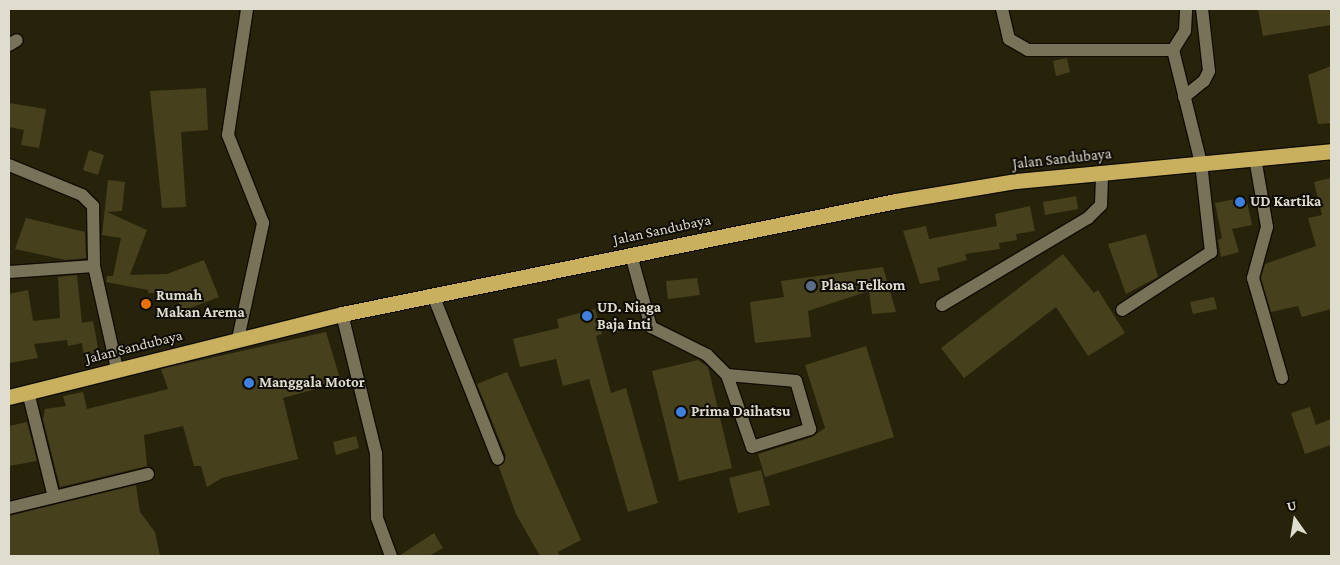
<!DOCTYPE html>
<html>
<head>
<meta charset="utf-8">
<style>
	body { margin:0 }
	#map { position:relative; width:1340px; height:565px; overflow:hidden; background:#27230b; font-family:"Crimson Pro",serif }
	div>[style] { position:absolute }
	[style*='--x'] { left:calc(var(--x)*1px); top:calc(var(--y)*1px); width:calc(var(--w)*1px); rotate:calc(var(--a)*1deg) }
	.building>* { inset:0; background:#46401c }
	.roads { filter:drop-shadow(1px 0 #100c00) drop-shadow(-1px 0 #100c00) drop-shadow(0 1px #100c00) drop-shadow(0 -1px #100c00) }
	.minor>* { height:12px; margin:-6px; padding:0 6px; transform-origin:6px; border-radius:6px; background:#777258 }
	.highway>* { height:15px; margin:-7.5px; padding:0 7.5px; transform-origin:7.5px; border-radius:7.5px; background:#c8b05e }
	.dots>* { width:14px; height:14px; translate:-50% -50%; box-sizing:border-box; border:2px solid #0e0c04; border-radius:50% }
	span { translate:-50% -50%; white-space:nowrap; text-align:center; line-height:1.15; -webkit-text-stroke:4px #0e0c04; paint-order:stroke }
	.street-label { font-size:15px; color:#dfddce }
	.poi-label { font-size:15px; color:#dfddce; font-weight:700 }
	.left { translate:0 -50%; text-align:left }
	.frame { position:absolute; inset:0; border:10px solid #dfddce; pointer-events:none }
	.north { position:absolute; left:1270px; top:495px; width:50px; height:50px; -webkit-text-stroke:4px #0e0c04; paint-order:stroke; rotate:347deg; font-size:14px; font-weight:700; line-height:20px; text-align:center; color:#dfddce }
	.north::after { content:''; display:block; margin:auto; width:18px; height:22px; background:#dfddce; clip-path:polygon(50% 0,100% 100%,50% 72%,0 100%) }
</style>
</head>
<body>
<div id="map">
	<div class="building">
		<i style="clip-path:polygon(1258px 9px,1331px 9px,1331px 25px,1263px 36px)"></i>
		<i style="clip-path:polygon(1067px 58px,1070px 72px,1056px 76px,1053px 61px)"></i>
		<i style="clip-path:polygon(1331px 66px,1331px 123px,1318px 124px,1308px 75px)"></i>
		<i style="clip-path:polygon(206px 88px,208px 130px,181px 132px,186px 207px,162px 208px,150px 91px)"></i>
		<i style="clip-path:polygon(9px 103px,46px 109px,39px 148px,21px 145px,24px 130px,9px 127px)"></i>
		<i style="clip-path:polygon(89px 150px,104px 155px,98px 175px,83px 170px)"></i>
		<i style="clip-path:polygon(1331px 178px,1331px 309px,1302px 317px,1298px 306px,1271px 312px,1261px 278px,1265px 264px,1316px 246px,1308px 218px,1322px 215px,1314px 182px)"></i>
		<i style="clip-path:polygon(108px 180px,125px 182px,122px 211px,107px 212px,147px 230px,130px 275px,167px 274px,204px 260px,219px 297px,182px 311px,175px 293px,148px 293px,148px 290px,106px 282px,107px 276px,113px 276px,121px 238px,102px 235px)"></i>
		<i style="clip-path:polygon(1076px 196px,1078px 209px,1045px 215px,1043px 202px)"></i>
		<i style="clip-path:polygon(1246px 197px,1252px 225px,1232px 229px,1239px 252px,1221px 257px,1218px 240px,1222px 238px,1215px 203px)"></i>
		<i style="clip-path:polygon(1030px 206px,1035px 231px,1016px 234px,1017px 240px,999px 243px,1000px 249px,965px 254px,967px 260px,937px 268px,940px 280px,920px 284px,903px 231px,926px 226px,929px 239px,997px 226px,995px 214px)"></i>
		<i style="clip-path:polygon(26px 218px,85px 232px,86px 258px,66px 260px,15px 249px)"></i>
		<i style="clip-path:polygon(1146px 234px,1158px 277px,1126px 294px,1108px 244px)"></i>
		<i style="clip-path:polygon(1063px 254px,1094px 293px,1098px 290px,1125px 333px,1088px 356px,1056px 307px,964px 378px,941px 348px)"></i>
		<i style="clip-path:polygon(883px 267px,896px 312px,872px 314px,869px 291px,808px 311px,811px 337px,755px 343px,750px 302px,784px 297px,781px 281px)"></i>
		<i style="clip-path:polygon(77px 275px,82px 323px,93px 321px,99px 353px,84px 356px,82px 343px,68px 346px,67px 340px,34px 344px,38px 358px,9px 363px,9px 294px,28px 290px,33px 321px,60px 318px,58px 277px)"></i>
		<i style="clip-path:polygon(697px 278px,700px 295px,668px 299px,666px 281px)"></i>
		<i style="clip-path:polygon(1214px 297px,1217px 309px,1193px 314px,1190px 302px)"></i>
		<i style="clip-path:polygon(595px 309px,602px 334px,596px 336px,611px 393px,626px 388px,658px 503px,628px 512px,589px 379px,563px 386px,556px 359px,520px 367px,513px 339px,559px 328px,557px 319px)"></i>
		<i style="clip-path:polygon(326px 332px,341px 382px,283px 398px,298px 459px,222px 478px,207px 487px,201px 466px,194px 466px,183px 426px,144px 435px,147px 466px,60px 487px,43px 419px,45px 409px,66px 406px,63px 396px,83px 392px,87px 409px,168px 389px,161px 369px)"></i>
		<i style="clip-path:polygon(866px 346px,894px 437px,765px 477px,758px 454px,812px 437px,825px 428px,805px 365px)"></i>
		<i style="clip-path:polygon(698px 360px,708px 367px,732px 468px,679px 481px,652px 371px)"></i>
		<i style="clip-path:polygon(507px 372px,581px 540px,558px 552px,560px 556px,540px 556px,516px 514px,499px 467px,506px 456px,477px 384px)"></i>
		<i style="clip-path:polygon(1310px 407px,1316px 425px,1331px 419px,1331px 445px,1305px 454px,1291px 413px)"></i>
		<i style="clip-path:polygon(27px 422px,37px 461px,9px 466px,9px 426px)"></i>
		<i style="clip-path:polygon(356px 436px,359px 448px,336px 455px,333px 442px)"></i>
		<i style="clip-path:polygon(761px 470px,770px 505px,738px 513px,729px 478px)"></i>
		<i style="clip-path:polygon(136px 485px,140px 512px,155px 532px,160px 556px,9px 556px,9px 516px)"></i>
		<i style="clip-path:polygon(434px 533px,443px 548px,429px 556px,399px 556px)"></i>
	</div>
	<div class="roads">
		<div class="minor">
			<i style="--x:1002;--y:9;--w:31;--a:77"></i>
			<i style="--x:1009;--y:39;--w:22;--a:30"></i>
			<i style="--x:1028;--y:50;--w:145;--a:0"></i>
			<i style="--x:1173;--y:50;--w:116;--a:76.1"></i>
			<i style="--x:1201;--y:163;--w:90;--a:83.6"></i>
			<i style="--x:1211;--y:252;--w:106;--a:146.9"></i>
			<i style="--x:9;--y:45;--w:9;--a:-32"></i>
			<i style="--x:1173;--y:50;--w:22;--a:-58"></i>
			<i style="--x:1185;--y:31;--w:22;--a:-87"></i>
			<i style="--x:1184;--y:97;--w:26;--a:-39"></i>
			<i style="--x:1204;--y:81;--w:11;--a:-63"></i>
			<i style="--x:1209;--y:71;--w:62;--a:-96.4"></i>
			<i style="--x:1255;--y:158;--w:70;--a:80.1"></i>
			<i style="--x:1267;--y:227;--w:53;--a:105.4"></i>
			<i style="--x:1253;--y:278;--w:104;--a:73.8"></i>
			<i style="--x:9;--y:165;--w:79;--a:22.3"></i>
			<i style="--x:82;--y:195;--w:16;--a:45"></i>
			<i style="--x:93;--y:206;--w:60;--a:89"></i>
			<i style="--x:94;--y:266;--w:106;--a:77.4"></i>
			<i style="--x:631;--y:255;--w:75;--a:74.5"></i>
			<i style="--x:651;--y:327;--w:63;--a:26.6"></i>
			<i style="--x:707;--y:355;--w:28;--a:45"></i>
			<i style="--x:727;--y:375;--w:76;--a:70.9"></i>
			<i style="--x:752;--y:447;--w:61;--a:-17.2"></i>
			<i style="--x:810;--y:429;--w:50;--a:-106.3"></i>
			<i style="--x:796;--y:381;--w:69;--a:-175"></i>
			<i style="--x:9;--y:272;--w:85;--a:-4"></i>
			<i style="--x:433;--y:295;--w:176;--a:68.4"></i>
			<i style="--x:942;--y:305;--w:170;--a:-30.8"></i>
			<i style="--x:1088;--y:218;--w:18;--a:-45"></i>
			<i style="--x:1101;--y:205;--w:32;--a:-88"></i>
			<i style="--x:342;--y:314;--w:143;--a:76.3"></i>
			<i style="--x:376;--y:453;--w:65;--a:89.1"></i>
			<i style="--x:377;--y:518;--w:40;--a:69.8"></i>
			<i style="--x:238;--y:339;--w:119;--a:-77.8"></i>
			<i style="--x:263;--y:223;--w:95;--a:-111.7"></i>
			<i style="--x:228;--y:135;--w:127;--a:-81.4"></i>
			<i style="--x:28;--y:392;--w:108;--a:76.1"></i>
			<i style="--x:9;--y:508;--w:143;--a:-13.7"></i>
		</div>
		<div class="highway">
			<i style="--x:9;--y:397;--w:343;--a:-14"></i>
			<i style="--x:342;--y:314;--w:565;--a:-11.53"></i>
			<i style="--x:896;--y:201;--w:122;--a:-9.5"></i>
			<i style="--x:1016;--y:181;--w:316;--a:-5.4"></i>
		</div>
	</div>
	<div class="dots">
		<i style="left:1240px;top:202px;background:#3f7fe0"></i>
		<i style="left:811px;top:286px;background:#5c6f8a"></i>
		<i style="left:146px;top:304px;background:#e8710a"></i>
		<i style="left:587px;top:316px;background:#3f7fe0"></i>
		<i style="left:249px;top:383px;background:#3f7fe0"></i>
		<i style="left:681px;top:412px;background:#3f7fe0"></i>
	</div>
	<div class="street-label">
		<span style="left:1062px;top:159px;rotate:-6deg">Jalan Sandubaya</span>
		<span style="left:662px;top:230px;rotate:-12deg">Jalan Sandubaya</span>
		<span style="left:134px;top:347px;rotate:-14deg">Jalan Sandubaya</span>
	</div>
	<div class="poi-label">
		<span class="left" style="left:1250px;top:202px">UD Kartika</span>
		<span class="left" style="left:821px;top:286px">Plasa Telkom</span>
		<span class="left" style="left:156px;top:304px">Rumah<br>Makan Arema</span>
		<span class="left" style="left:597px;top:316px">UD. Niaga<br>Baja Inti</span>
		<span class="left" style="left:259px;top:383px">Manggala Motor</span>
		<span class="left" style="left:691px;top:412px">Prima Daihatsu</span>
	</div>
	<div class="frame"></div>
	<div class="north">U</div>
</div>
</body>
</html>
